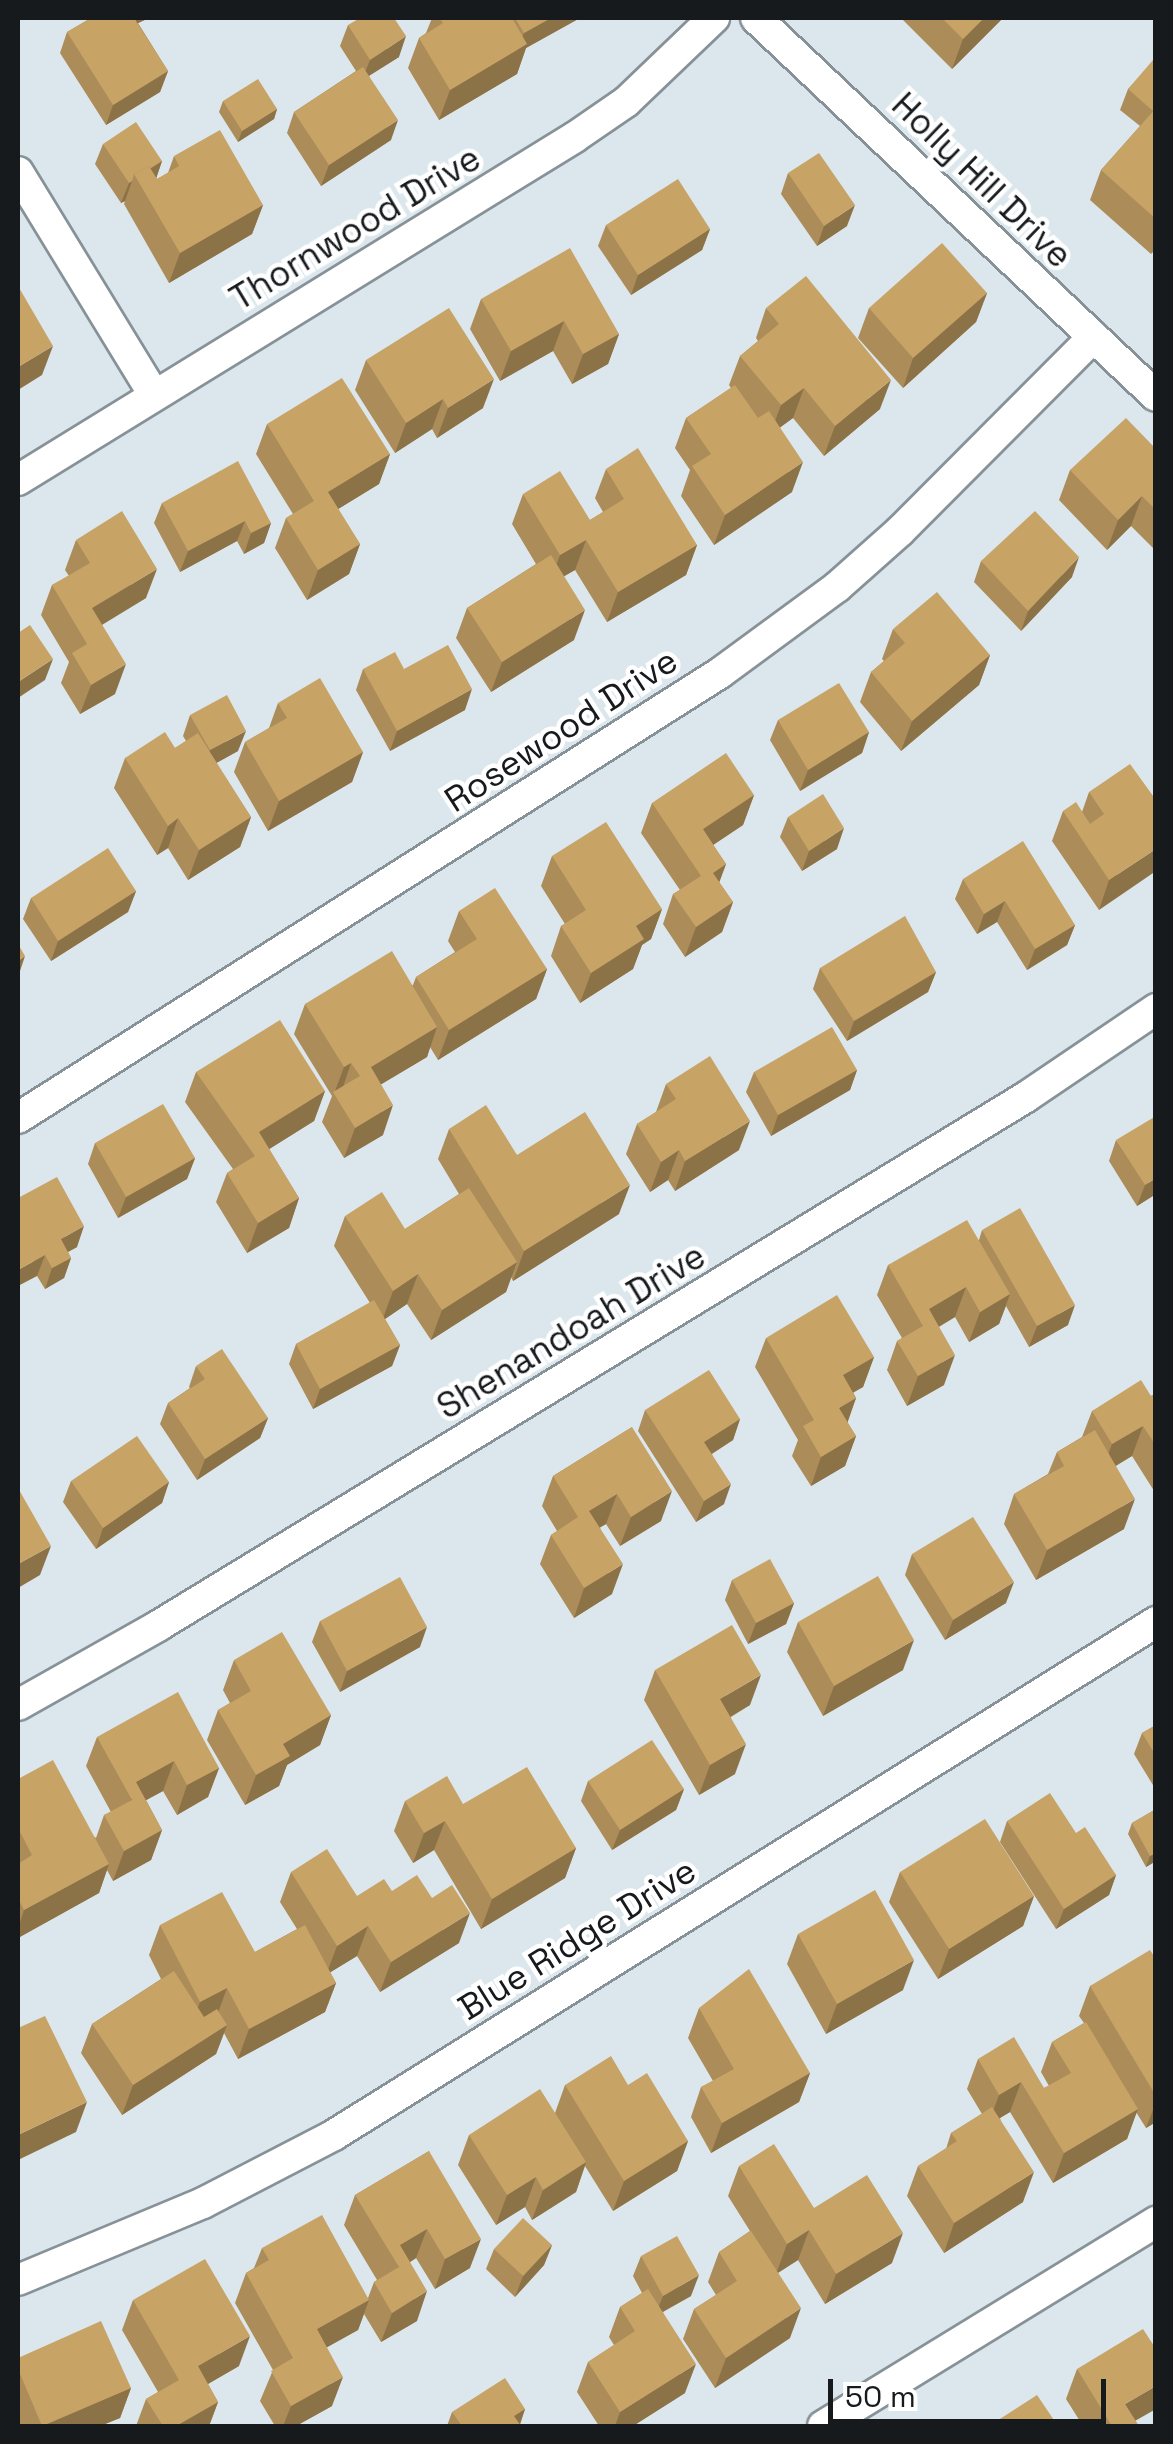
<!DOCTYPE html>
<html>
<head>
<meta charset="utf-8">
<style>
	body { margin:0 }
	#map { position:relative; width:1173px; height:2444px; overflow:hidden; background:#dbe7ed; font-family:"Space Grotesk",sans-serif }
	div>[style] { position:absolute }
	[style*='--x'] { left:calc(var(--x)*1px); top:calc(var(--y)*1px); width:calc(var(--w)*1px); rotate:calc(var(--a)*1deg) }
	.roads { filter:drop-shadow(2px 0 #879298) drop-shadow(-2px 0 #879298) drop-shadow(0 2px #879298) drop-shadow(0 -2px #879298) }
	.street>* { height:30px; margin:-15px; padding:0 15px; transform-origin:15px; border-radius:15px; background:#fff }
	.wall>* { inset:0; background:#ac8c58 }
	.shaded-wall>* { inset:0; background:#8c7247 }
	.building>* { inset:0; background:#c8a366 }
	span { translate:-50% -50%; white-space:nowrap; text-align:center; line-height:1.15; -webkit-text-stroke:9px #fff; paint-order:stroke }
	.street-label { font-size:35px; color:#161a1d }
	.frame { position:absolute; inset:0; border:20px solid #161a1d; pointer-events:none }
	.scale { position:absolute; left:828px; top:2379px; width:278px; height:45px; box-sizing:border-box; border:5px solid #161a1d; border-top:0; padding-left:12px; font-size:30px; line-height:35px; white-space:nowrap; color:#161a1d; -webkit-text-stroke:8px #fff; paint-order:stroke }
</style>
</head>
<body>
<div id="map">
	<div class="roads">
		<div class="street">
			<i style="--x:756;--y:18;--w:550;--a:43.38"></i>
			<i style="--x:18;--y:172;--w:261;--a:58.6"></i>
			<i style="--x:18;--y:480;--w:654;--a:-31.62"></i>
			<i style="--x:575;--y:137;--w:62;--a:-34.5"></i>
			<i style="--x:626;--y:102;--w:122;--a:-43.7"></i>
			<i style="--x:18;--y:1118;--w:831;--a:-32.37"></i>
			<i style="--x:720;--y:673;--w:145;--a:-36.3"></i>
			<i style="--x:837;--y:587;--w:84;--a:-41.6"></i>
			<i style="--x:900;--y:531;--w:274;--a:-45.1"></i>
			<i style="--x:18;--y:1705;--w:161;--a:-29.4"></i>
			<i style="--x:158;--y:1626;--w:1016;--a:-31.36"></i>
			<i style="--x:1026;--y:1097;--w:157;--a:-34.1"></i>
			<i style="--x:18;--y:2280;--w:200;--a:-22.6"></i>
			<i style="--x:203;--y:2203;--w:148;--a:-27.4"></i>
			<i style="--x:334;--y:2135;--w:969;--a:-31.97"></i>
			<i style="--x:823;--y:2426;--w:391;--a:-31.5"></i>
		</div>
	</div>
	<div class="wall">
		<i style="clip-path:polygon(91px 18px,149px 18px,138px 23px,168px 71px,160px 92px,106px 125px,60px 53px,67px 32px)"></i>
		<i style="clip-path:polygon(432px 18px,580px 18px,526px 48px,517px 74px,439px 120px,408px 68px,419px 38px,426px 33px)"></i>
		<i style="clip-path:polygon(901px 18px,1003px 18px,952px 69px)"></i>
		<i style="clip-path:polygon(348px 25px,399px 57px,369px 76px,391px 140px,321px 186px,287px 133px,294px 112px,356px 71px,340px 46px)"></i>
		<i style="clip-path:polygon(1156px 62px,1156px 249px,1151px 254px,1090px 200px,1101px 170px,1140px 126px,1120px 110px,1128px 89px)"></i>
		<i style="clip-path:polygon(223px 101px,277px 109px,274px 119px,238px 142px,219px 112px)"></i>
		<i style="clip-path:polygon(103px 144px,162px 161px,156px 178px,157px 179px,168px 173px,174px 156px,263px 205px,252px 234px,169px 283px,124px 204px,125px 201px,121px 203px,95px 164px)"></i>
		<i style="clip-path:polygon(788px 173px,847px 226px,817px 246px,781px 194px)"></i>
		<i style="clip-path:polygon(606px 225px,710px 229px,702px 250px,631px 295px,598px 246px)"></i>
		<i style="clip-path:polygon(987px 293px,976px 322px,903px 388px,858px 338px,869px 308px)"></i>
		<i style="clip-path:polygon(481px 299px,619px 334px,608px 364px,572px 384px,553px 351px,500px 381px,470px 329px)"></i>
		<i style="clip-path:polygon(766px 308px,880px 409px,824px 456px,793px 418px,780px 427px,792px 492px,714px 545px,681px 496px,690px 470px,675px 448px,686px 418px,731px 388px,729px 385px,740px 356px,758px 341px,756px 338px)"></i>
		<i style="clip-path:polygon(366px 360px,483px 408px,437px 438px,432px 429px,395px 453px,355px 390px)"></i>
		<i style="clip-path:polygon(267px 424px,390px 454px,379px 484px,338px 509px,360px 544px,349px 574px,307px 600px,275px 548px,286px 518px,293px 514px,256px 454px)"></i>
		<i style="clip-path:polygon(1156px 449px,1156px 551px,1131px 526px,1107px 550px,1059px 500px,1070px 470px)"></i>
		<i style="clip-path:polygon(606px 469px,697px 545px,686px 575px,607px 622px,575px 570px,564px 576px,574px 640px,491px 692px,456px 638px,467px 608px,536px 564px,512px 524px,523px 494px,590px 520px,603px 512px,595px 498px)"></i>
		<i style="clip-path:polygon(162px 503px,271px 523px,264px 543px,244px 554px,237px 541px,180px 572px,154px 523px)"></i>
		<i style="clip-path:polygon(76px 540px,146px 598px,102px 625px,115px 694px,80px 714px,61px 683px,69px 662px,41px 615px,52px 585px,69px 576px,65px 570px)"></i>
		<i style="clip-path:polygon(981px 561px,1072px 577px,1021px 631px,974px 582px)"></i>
		<i style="clip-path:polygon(893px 629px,990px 655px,979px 685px,901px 751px,860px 702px,871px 672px,884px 661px,882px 659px)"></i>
		<i style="clip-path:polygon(363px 669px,404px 669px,465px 710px,390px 751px,356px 690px)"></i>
		<i style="clip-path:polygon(278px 703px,363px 752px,352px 782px,268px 831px,234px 772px,245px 742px,269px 728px)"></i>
		<i style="clip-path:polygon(190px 715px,238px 751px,216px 763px,251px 817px,240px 847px,188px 880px,168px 848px,157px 855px,114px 788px,125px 758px,175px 748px,186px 741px,183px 736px)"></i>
		<i style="clip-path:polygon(778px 720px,869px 732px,862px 753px,800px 791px,770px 740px)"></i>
		<i style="clip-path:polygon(1089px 792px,1156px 800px,1099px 910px,1052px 841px,1063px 811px,1082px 812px)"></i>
		<i style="clip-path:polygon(754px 795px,743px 825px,713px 845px,726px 864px,719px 882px,733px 902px,722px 932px,685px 957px,663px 924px,673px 894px,680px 890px,641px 833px,652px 803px)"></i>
		<i style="clip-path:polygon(788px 817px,837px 849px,802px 871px,780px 837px)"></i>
		<i style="clip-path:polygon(552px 856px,662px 909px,651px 939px,642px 945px,633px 969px,580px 1003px,551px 956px,561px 926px,565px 924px,541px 886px)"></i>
		<i style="clip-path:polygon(963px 879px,1075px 925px,1067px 945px,1027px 970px,997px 922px,977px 934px,955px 899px)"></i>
		<i style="clip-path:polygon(136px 891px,128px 912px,51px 961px,23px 919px,31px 898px)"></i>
		<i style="clip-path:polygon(459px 911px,547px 969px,536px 999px,438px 1060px,430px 1047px,427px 1057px,381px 1084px,383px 1135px,344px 1158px,322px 1122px,332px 1096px,294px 1034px,305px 1004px,413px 985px,416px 977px,455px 952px,448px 941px)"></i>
		<i style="clip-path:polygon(820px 968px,936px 972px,928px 992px,847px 1041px,813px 989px)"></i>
		<i style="clip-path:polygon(857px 1070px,850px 1090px,771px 1136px,746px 1092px,754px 1072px)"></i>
		<i style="clip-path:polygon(196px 1072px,325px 1091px,314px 1121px,269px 1149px,299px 1198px,289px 1228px,247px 1253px,216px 1202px,227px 1173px,233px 1169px,185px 1102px)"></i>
		<i style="clip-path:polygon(666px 1084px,739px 1150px,675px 1191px,668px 1180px,650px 1192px,626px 1154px,637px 1124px,656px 1112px)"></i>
		<i style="clip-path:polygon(449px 1129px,517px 1155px,619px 1214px,513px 1281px,511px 1277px,506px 1292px,431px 1340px,407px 1304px,385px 1319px,400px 1345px,392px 1366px,313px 1409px,289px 1364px,296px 1344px,370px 1303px,334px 1246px,345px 1216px,405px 1229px,459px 1194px,438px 1159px)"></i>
		<i style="clip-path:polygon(1116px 1140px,1156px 1194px,1137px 1206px,1109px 1161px)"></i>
		<i style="clip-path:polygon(95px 1143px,195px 1158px,187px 1179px,118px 1218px,88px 1164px)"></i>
		<i style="clip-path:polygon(18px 1198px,77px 1247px,68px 1252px,71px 1258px,64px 1278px,45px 1289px,37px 1276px)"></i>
		<i style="clip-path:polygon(982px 1230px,1068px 1325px,1029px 1347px,1006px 1306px,999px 1324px,969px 1342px,955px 1317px,939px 1327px,944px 1385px,907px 1406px,887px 1370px,897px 1341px,902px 1338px,877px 1295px,888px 1265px,979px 1240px)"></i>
		<i style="clip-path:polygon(766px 1338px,874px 1357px,863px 1387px,853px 1392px,856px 1398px,847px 1422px,856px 1436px,845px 1466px,811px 1486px,792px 1456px,798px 1440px,755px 1367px)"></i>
		<i style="clip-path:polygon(196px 1366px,268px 1418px,260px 1438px,197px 1480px,160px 1424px,168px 1403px,190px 1388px,189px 1387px)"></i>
		<i style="clip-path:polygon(1156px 1393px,1156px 1494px,1132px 1456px,1116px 1466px,1124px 1529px,1036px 1580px,1004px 1524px,1014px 1494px,1048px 1474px,1057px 1452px,1082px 1437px,1092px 1411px,1151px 1396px)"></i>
		<i style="clip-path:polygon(645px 1410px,740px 1419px,733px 1440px,712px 1454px,724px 1504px,696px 1522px,638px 1431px)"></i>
		<i style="clip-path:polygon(632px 1427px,661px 1521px,620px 1546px,606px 1524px,600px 1527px,612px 1594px,574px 1618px,540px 1564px,551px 1535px,557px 1531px,542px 1506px,553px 1476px)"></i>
		<i style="clip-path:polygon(71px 1481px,169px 1482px,162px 1503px,96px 1549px,63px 1502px)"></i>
		<i style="clip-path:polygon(912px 1554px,1006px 1603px,945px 1640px,905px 1575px)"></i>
		<i style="clip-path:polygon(732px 1580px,794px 1603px,786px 1624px,748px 1644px,725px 1600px)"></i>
		<i style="clip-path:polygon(320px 1621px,420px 1647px,340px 1692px,312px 1642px)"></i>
		<i style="clip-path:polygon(798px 1622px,903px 1670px,823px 1716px,787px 1652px)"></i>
		<i style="clip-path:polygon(234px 1660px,331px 1715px,320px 1745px,287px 1765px,279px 1786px,245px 1805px,207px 1740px,218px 1710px,230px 1703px,223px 1690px)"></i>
		<i style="clip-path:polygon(655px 1670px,750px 1705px,731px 1717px,735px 1774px,699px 1795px,644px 1700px)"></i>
		<i style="clip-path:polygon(1156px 1725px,1156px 1790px,1134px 1754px,1142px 1733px)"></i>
		<i style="clip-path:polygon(97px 1737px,219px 1768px,208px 1797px,177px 1815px,163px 1791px,146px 1800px,162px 1830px,151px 1860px,113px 1881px,107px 1870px,99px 1893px,18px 1938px,18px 1779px,96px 1838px,104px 1815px,111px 1812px,86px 1766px)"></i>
		<i style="clip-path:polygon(588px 1781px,684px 1789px,676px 1810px,612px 1850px,581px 1801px)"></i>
		<i style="clip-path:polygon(405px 1801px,576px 1848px,565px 1878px,481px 1929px,434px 1850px,413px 1863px,394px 1831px)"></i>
		<i style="clip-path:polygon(1156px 1809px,1156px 1861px,1146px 1867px,1128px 1834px,1132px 1823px)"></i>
		<i style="clip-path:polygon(1007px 1821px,1076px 1833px,1116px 1875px,1109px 1895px,1056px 1929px,1000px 1842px)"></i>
		<i style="clip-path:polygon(291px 1872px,357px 1896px,392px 1891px,459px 1943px,380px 1992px,357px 1956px,330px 1972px,336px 1983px,325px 2012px,238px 2059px,224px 2033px,216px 2054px,122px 2115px,81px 2053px,92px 2024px,161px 1979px,149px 1955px,160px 1925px,255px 1952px,297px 1929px,280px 1902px)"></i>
		<i style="clip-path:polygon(900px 1872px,1034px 1896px,1023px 1926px,938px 1979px,889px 1902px)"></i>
		<i style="clip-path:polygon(798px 1934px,903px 1990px,826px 2034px,787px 1964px)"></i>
		<i style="clip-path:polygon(1156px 1959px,1156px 2122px,1146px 2128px,1136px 2112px,1127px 2139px,1053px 2183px,1010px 2112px,1000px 2118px,1023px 2202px,944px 2253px,907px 2196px,918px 2166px,946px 2149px,951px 2133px,982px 2114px,967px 2089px,978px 2059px,1044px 2088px,1049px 2086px,1041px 2072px,1052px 2042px,1084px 2023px,1079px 2016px,1090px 1986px)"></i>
		<i style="clip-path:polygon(699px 2008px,810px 2073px,799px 2102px,711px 2153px,691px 2117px,701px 2087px,713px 2081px,688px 2038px)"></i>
		<i style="clip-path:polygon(565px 2085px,628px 2085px,688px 2141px,677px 2171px,613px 2211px,585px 2166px,576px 2192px,532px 2220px,525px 2207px,496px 2225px,458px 2165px,469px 2135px,555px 2113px)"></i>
		<i style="clip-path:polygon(429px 2151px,470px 2268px,435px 2289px,416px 2258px,410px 2262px,417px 2321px,381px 2342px,364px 2314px,358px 2330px,327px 2347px,332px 2406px,296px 2426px,275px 2426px,260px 2401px,273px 2370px,235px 2303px,246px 2273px,254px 2268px,262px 2248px,368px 2298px,374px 2282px,377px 2280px,344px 2225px,355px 2195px)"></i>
		<i style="clip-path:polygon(739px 2166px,814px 2208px,892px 2263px,825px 2304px,798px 2260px,778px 2273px,790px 2338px,715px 2388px,683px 2339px,694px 2309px,716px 2295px,708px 2282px,719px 2252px,750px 2231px,728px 2196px)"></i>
		<i style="clip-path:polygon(552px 2245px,544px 2265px,515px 2297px,486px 2269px,494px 2249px)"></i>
		<i style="clip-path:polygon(641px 2256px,691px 2296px,663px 2312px,685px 2393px,633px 2426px,599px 2426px,577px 2392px,588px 2362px,614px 2345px,609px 2337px,620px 2307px,642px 2293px,633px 2276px)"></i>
		<i style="clip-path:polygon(133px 2300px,239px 2366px,208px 2384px,218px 2402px,209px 2426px,136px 2426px,146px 2399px,158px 2392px,122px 2330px)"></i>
		<i style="clip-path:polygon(18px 2358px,131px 2388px,120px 2418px,100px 2426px,19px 2426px)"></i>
		<i style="clip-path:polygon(1077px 2369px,1139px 2426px,1083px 2426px,1066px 2399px)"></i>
		<i style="clip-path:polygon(525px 2409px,520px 2425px,521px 2426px,447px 2426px,452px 2412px)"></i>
	</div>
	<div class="shaded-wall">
		<i style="clip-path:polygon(137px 18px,149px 18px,134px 25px)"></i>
		<i style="clip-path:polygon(551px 18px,580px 18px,526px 48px,517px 74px,439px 120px,450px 90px,517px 50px,524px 33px)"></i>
		<i style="clip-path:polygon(984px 18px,1003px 18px,952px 69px,963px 39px)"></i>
		<i style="clip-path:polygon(406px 36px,399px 57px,362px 80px,370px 60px)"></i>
		<i style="clip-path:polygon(168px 71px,160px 92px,106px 125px,113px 105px)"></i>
		<i style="clip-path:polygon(277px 109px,274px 119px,238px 142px,242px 131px)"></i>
		<i style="clip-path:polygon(398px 120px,391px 140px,321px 186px,329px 165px)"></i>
		<i style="clip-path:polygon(162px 161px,155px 182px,136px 178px)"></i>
		<i style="clip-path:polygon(132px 181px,125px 201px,121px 203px,129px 183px)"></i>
		<i style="clip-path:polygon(263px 205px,252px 234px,169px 283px,180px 253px)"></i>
		<i style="clip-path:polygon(855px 205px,847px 226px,817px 246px,824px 226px)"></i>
		<i style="clip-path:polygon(710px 229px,702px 250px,631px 295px,638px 275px)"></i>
		<i style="clip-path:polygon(987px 293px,976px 322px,903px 388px,913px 358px)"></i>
		<i style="clip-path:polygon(564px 321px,553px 351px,500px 381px,511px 351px)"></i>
		<i style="clip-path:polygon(619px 334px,608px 364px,572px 384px,583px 354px)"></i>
		<i style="clip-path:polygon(53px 346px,42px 375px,18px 390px,18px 367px)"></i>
		<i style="clip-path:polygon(494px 379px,483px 408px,437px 438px,448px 408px)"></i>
		<i style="clip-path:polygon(891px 380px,880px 409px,824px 456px,835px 426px)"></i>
		<i style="clip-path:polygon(804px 388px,793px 418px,770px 435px,781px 405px)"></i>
		<i style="clip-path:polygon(443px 399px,432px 429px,395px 453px,406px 423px)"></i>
		<i style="clip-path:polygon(390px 454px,379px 484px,317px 522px,328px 492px)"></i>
		<i style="clip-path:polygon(803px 462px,792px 492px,714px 545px,725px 515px)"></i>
		<i style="clip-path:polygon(1142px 496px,1131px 526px,1107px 550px,1118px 520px)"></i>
		<i style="clip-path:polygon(245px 521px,237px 541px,180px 572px,188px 551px)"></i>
		<i style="clip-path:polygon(271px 523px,264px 543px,244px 554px,251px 533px)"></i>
		<i style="clip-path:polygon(586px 540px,575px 570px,549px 585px,560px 555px)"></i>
		<i style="clip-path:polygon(360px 544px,349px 574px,307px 600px,318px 570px)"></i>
		<i style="clip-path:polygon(697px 545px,686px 575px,607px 622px,618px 592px)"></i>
		<i style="clip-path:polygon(1079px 557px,1072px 577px,1021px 631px,1028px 611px)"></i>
		<i style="clip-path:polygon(157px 569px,146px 598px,83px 636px,92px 608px)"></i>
		<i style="clip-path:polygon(585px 610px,574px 640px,491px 692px,502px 662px)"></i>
		<i style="clip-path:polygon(990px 655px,979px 685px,901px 751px,912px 721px)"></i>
		<i style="clip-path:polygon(53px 659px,45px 680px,18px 698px,18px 682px)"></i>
		<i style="clip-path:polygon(126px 664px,115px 694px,80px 714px,91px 685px)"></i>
		<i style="clip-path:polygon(472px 689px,465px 710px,390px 751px,397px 731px)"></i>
		<i style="clip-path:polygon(246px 731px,238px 751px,202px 771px,210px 750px)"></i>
		<i style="clip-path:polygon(869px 732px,862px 753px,800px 791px,808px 770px)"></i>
		<i style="clip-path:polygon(363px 752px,352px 782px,268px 831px,279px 801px)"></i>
		<i style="clip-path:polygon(754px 795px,743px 825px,692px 859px,703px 829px)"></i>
		<i style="clip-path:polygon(251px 817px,240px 847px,188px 880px,199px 850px)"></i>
		<i style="clip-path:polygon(178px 818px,168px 848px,157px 855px,168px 826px)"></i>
		<i style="clip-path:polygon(844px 828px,837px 849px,802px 871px,809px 851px)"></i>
		<i style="clip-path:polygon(1156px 849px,1156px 871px,1099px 910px,1109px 880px)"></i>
		<i style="clip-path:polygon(726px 864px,715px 894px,713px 873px)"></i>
		<i style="clip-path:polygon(136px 891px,128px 912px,51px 961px,58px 941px)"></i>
		<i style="clip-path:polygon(1005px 901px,997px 922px,977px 934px,984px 914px)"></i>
		<i style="clip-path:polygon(733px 902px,722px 932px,685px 957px,696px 927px)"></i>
		<i style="clip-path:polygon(662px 909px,651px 939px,642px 945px,633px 969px,580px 1003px,591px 973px,636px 926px)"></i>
		<i style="clip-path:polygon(1075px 925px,1067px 945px,1027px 970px,1035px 949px)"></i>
		<i style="clip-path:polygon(25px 956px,18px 977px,18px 961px)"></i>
		<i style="clip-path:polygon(547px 969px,536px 999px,438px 1060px,449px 1030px)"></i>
		<i style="clip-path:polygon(936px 972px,928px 992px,847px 1041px,854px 1021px)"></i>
		<i style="clip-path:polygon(437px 1027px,427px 1057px,360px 1097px,371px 1067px)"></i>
		<i style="clip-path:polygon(351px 1063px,341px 1093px,334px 1094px,344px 1067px)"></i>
		<i style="clip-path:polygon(857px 1070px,850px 1090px,771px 1136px,778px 1115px)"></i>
		<i style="clip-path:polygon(325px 1091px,314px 1121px,255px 1158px,259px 1132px)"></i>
		<i style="clip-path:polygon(393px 1105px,383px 1135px,344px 1158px,355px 1128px)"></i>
		<i style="clip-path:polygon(750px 1121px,739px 1150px,675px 1191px,685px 1161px)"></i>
		<i style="clip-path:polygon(679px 1150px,668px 1180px,650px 1192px,661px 1162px)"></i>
		<i style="clip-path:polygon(195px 1158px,187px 1179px,118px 1218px,126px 1197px)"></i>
		<i style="clip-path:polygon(1156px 1178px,1156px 1194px,1137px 1206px,1145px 1185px)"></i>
		<i style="clip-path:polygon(630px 1185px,619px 1214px,513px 1281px,524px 1251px)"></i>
		<i style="clip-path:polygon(299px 1198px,289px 1228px,247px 1253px,258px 1223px)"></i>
		<i style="clip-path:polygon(84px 1226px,77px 1247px,53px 1260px,61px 1239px)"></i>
		<i style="clip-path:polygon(45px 1255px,37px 1276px,18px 1286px,18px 1270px)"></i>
		<i style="clip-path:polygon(71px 1258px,64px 1278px,45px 1289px,52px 1268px)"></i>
		<i style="clip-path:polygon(517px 1262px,506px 1292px,431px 1340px,442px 1310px)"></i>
		<i style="clip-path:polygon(418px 1274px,407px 1304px,382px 1321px,393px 1291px)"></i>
		<i style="clip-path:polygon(966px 1287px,955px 1317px,919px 1338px,929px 1309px)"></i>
		<i style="clip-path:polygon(1010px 1294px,999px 1324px,969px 1342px,980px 1312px)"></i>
		<i style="clip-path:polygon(1075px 1305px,1068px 1325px,1029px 1347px,1037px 1326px)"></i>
		<i style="clip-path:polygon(400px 1345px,392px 1366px,313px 1409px,320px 1389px)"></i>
		<i style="clip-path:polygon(955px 1355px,944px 1385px,907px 1406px,918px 1376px)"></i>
		<i style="clip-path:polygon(874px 1357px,863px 1387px,832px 1405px,843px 1375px)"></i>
		<i style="clip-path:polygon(856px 1398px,846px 1427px,839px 1408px)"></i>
		<i style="clip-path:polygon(268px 1418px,260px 1438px,197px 1480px,205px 1459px)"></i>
		<i style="clip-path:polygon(740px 1419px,733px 1440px,697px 1463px,704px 1442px)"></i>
		<i style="clip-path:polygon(1143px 1426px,1132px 1456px,1101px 1474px,1112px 1444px)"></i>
		<i style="clip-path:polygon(856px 1436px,845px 1466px,811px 1486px,821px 1457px)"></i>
		<i style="clip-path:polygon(169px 1482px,162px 1503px,96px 1549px,103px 1528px)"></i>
		<i style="clip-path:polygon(731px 1484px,724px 1504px,696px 1522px,704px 1501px)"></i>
		<i style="clip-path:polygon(672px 1491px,661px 1521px,620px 1546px,631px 1517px)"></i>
		<i style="clip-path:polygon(617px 1494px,606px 1524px,579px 1540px,589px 1511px)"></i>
		<i style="clip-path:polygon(1135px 1499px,1124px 1529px,1036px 1580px,1047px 1550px)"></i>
		<i style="clip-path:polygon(51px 1546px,40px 1575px,18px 1588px,18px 1564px)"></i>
		<i style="clip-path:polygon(623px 1564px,612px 1594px,574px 1618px,584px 1588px)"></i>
		<i style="clip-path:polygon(1014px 1582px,1006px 1603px,945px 1640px,953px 1620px)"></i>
		<i style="clip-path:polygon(794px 1603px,786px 1624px,748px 1644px,756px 1623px)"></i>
		<i style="clip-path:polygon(427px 1627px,420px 1647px,340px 1692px,347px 1671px)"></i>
		<i style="clip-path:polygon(914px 1640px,903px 1670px,823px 1716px,834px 1686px)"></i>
		<i style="clip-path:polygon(761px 1675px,750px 1705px,709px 1729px,720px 1699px)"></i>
		<i style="clip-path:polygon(331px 1715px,320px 1745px,287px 1765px,279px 1786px,245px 1805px,256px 1775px,283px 1744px)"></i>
		<i style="clip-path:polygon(746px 1744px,735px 1774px,699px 1795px,710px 1765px)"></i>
		<i style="clip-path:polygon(174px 1761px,163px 1791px,128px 1810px,136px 1782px)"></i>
		<i style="clip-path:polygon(219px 1768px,208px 1797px,177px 1815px,187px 1785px)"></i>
		<i style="clip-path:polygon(684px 1789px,676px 1810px,612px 1850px,620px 1830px)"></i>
		<i style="clip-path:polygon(445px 1821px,434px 1850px,413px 1863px,424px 1833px)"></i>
		<i style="clip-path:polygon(162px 1830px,151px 1860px,113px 1881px,124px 1851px)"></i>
		<i style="clip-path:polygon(576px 1848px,565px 1878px,481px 1929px,492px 1899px)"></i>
		<i style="clip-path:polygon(1156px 1853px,1156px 1861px,1146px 1867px,1150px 1856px)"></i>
		<i style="clip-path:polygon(109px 1864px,99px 1893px,18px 1938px,18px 1929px,24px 1910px)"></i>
		<i style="clip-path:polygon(1116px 1875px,1109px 1895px,1056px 1929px,1064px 1909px)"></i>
		<i style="clip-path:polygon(1034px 1896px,1023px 1926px,938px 1979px,949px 1949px)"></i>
		<i style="clip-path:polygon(470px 1913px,459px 1943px,380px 1992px,391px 1962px)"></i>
		<i style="clip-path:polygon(368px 1926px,357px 1956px,326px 1975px,337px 1946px)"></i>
		<i style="clip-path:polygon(914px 1960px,903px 1990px,826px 2034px,837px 2004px)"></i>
		<i style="clip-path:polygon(336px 1983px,325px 2012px,238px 2059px,249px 2029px)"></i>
		<i style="clip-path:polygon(227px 1988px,216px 2018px,189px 2032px,200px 2002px)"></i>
		<i style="clip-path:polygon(227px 2025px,216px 2054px,122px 2115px,133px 2085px)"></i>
		<i style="clip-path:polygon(810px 2073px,799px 2102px,711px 2153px,722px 2123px)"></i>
		<i style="clip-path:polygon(1021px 2082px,1010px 2112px,988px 2125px,999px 2095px)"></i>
		<i style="clip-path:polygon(87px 2102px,76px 2132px,18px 2160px,18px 2135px)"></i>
		<i style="clip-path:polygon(1156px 2102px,1156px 2122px,1146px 2128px)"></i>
		<i style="clip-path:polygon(1138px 2109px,1127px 2139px,1053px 2183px,1064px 2153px)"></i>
		<i style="clip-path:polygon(688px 2141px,677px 2171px,613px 2211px,624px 2181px)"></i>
		<i style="clip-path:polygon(586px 2162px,576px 2192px,532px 2220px,543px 2190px)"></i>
		<i style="clip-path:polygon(1034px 2172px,1023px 2202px,944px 2253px,954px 2223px)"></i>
		<i style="clip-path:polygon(536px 2177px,525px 2207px,496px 2225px,507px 2195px)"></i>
		<i style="clip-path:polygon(427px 2229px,416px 2258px,398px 2270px,400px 2245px)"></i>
		<i style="clip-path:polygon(809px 2230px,798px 2260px,776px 2274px,787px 2244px)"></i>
		<i style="clip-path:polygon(903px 2233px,892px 2263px,825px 2304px,836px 2274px)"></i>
		<i style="clip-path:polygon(481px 2239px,470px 2268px,435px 2289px,445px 2259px)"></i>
		<i style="clip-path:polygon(552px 2245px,544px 2265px,515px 2297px,523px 2276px)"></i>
		<i style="clip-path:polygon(699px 2275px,691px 2296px,655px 2316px,663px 2296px)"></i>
		<i style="clip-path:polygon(427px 2291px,417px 2321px,381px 2342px,392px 2313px)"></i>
		<i style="clip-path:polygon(369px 2300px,358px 2330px,306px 2359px,317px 2329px)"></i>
		<i style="clip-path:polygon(801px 2308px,790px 2338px,715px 2388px,726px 2358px)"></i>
		<i style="clip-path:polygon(250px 2336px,239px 2366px,187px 2396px,198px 2366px)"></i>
		<i style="clip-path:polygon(696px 2364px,685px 2393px,633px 2426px,615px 2426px,620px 2412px)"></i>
		<i style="clip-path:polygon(343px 2377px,332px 2406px,296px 2426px,283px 2426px,291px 2406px)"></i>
		<i style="clip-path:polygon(1156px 2386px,1156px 2409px,1126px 2426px,1125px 2404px)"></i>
		<i style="clip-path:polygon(131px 2388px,120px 2418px,100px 2426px,43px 2426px)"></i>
		<i style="clip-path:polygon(218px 2402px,209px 2426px,176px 2426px)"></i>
		<i style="clip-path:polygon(525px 2409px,519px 2426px,514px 2416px)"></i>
	</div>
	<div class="building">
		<i style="clip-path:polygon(91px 18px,134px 18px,168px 71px,113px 105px,67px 32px)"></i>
		<i style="clip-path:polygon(360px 18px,394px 18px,406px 36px,370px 60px,348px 25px)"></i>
		<i style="clip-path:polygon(439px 18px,512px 18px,527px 44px,450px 90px,419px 38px,443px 23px)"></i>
		<i style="clip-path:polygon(515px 18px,551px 18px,524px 33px)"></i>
		<i style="clip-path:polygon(942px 18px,984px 18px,963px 39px)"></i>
		<i style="clip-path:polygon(1153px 60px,1156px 62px,1156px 108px,1153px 111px,1128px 89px)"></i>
		<i style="clip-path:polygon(363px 67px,398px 120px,329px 165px,294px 112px)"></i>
		<i style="clip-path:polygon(258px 79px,277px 109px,242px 131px,223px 101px)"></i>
		<i style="clip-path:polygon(1156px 108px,1156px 219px,1101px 170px)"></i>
		<i style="clip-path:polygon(136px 122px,162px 161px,151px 168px,149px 166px,134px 174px,132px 181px,129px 183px,103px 144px)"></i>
		<i style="clip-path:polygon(220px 130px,263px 205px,180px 253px,134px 174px,149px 166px,157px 179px,179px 166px,174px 156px)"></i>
		<i style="clip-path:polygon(819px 153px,855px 205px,824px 226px,788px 173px)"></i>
		<i style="clip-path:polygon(678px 179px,710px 229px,638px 275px,606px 225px)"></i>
		<i style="clip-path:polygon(942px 243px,987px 293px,913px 358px,869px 308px)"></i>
		<i style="clip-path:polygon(570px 248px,619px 334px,583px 354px,564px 321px,511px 351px,481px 299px)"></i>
		<i style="clip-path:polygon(806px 276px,891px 380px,835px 426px,804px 388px,781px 405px,740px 356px,779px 324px,766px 308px)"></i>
		<i style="clip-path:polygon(18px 286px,53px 346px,18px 367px)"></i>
		<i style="clip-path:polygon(449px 308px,494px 379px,448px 408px,443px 399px,406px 423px,366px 360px)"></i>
		<i style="clip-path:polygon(342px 378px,390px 454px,328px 492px,360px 544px,318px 570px,286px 518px,314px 501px,267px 424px)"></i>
		<i style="clip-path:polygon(735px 385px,758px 418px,769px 411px,803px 462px,725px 515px,692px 466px,711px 454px,686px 418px)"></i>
		<i style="clip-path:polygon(1126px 418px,1156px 449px,1156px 510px,1142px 496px,1118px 520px,1070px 470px)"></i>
		<i style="clip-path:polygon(638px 448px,697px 545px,618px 592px,586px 540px,560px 555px,523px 494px,560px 471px,590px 520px,624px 499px,606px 469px)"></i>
		<i style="clip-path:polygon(238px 461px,271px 523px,251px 533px,245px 521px,188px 551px,162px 503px)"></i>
		<i style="clip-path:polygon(122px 511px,157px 569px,92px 608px,126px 664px,91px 685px,72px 653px,87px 644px,52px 585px,90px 563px,76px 540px)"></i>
		<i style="clip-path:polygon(1035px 511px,1079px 557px,1028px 611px,981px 561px)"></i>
		<i style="clip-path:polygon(551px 555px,585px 610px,502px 662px,467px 608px)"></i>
		<i style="clip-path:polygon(937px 592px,990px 655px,912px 721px,871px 672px,905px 643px,893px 629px)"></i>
		<i style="clip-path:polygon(30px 625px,53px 659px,18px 682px,18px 633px)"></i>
		<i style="clip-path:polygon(448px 645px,472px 689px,397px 731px,363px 669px,395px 652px,404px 669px)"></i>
		<i style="clip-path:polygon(320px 678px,363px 752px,279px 801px,245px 742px,287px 718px,278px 703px)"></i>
		<i style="clip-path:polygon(839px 683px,869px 732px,808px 770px,778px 720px)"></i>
		<i style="clip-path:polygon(227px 695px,246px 731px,210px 750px,190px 715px)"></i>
		<i style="clip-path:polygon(165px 732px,175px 748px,198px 733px,251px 817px,199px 850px,178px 818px,168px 826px,125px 758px)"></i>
		<i style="clip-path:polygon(726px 753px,754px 795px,703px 829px,726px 864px,713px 873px,733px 902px,696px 927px,673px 894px,701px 876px,652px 803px)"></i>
		<i style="clip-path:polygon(1130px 764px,1156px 800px,1156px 849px,1109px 880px,1063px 811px,1076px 802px,1090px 824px,1104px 814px,1089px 792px)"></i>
		<i style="clip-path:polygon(823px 794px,844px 828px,809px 851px,788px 817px)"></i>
		<i style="clip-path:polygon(606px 822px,662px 909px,636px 926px,644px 939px,591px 973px,561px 926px,586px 910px,552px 856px)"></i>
		<i style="clip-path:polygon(1023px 841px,1075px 925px,1035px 949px,1005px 901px,984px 914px,963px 879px)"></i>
		<i style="clip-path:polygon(108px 848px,136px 891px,58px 941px,31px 898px)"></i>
		<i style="clip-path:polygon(495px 888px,547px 969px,449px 1030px,416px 977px,477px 939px,459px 911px)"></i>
		<i style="clip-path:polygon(905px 916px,936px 972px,854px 1021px,820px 968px)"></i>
		<i style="clip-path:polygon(18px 944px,25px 956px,18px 961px)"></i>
		<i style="clip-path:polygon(392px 951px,437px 1027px,371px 1067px,393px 1105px,355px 1128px,333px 1092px,360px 1076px,351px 1063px,344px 1067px,305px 1004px)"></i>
		<i style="clip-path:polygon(280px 1020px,325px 1091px,259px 1132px,299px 1198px,258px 1223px,227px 1173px,255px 1156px,196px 1072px)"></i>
		<i style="clip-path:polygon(832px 1027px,857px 1070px,778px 1115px,754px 1072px)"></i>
		<i style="clip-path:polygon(710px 1056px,750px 1121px,685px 1161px,679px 1150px,661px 1162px,637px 1124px,676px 1099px,666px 1084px)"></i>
		<i style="clip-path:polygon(163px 1104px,195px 1158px,126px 1197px,95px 1143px)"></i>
		<i style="clip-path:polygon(486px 1105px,517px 1155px,585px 1112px,630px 1185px,524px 1251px,449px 1129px)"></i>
		<i style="clip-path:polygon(1156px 1116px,1156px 1178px,1145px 1185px,1116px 1140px)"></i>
		<i style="clip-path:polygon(57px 1177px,84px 1226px,61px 1239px,71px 1258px,52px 1268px,45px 1255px,18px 1270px,18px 1198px)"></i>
		<i style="clip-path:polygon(469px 1188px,517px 1262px,442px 1310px,418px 1274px,393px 1291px,345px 1216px,382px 1192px,405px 1229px)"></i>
		<i style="clip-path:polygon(1020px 1208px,1075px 1305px,1037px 1326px,982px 1230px)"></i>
		<i style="clip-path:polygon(967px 1220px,1010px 1294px,980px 1312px,966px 1287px,929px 1309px,955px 1355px,918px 1376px,897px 1341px,923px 1326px,888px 1265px)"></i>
		<i style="clip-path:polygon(837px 1295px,874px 1357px,843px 1375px,856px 1398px,839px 1408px,856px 1436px,821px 1457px,803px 1426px,814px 1420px,766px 1338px)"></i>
		<i style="clip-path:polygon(374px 1300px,400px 1345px,320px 1389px,296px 1344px)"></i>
		<i style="clip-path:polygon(222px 1349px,268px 1418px,205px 1459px,168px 1403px,205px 1379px,196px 1366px)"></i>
		<i style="clip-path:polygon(709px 1370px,740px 1419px,704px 1442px,731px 1484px,704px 1501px,645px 1410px)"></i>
		<i style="clip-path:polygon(1141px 1380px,1151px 1396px,1156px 1393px,1156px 1446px,1143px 1426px,1112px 1444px,1092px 1411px)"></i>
		<i style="clip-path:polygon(632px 1427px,672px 1491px,631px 1517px,617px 1494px,589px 1511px,623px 1564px,584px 1588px,551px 1535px,578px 1517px,553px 1476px)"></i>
		<i style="clip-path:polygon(1095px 1430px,1135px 1499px,1047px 1550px,1014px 1494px,1064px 1466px,1057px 1452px)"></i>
		<i style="clip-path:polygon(137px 1436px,169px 1482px,103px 1528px,71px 1481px)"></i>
		<i style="clip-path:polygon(18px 1488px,51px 1546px,18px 1564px)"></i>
		<i style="clip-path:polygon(973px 1517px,1014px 1582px,953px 1620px,912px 1554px)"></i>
		<i style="clip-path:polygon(770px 1559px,794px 1603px,756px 1623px,732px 1580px)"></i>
		<i style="clip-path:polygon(878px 1576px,914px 1640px,834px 1686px,798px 1622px)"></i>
		<i style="clip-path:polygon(400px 1577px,427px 1627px,347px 1671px,320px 1621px)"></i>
		<i style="clip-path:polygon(732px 1625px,761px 1675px,720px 1699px,746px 1744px,710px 1765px,655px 1670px)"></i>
		<i style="clip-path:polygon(282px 1632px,331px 1715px,283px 1744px,290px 1756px,256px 1775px,218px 1710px,251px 1691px,234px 1660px)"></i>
		<i style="clip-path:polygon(178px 1692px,219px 1768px,187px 1785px,174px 1761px,136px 1782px,162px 1830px,124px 1851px,104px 1815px,132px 1800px,97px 1737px)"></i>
		<i style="clip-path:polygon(1156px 1725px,1156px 1756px,1142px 1733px)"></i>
		<i style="clip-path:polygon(652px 1740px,684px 1789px,620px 1830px,588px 1781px)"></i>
		<i style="clip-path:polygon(53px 1760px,109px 1864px,24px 1910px,18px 1898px,18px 1864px,32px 1855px,18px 1828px,18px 1779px)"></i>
		<i style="clip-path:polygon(527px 1767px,576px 1848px,492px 1899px,445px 1821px,424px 1833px,405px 1801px,447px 1776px,463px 1804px)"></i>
		<i style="clip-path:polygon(1050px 1793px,1076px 1833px,1085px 1827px,1116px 1875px,1064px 1909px,1007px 1821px)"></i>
		<i style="clip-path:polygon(1156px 1809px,1156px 1853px,1150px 1856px,1132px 1823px)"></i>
		<i style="clip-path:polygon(985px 1819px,1034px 1896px,949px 1949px,900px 1872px)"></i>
		<i style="clip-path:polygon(327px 1849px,357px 1896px,384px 1879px,392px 1891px,417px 1875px,432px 1898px,452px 1885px,470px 1913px,391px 1962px,368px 1926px,337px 1946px,291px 1872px)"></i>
		<i style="clip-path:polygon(875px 1890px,914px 1960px,837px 2004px,798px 1934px)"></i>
		<i style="clip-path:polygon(222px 1892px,255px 1952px,305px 1925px,336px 1983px,249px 2029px,227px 1988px,200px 2002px,160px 1925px)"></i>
		<i style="clip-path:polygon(1150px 1950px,1156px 1959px,1156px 2096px,1090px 1986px)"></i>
		<i style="clip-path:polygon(749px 1969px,810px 2073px,722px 2123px,701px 2087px,734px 2069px,699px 2008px)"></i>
		<i style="clip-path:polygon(174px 1971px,204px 2017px,217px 2009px,227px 2025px,133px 2085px,92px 2024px)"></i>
		<i style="clip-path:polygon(45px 2016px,87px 2102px,18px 2135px,18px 2028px)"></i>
		<i style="clip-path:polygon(1086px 2022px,1138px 2109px,1064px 2153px,1021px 2082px,999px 2095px,978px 2059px,1014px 2037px,1044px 2088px,1071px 2073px,1052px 2042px)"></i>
		<i style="clip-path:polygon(611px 2056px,628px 2085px,647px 2073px,688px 2141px,624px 2181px,565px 2085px)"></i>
		<i style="clip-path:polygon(540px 2089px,586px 2162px,543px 2190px,536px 2177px,507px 2195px,469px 2135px)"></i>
		<i style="clip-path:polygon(992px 2107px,1034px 2172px,954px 2223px,918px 2166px,957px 2141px,951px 2133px)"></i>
		<i style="clip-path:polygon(774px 2144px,814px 2208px,867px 2175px,903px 2233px,836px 2274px,809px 2230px,787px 2244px,739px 2166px)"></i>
		<i style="clip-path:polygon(429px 2151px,481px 2239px,445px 2259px,427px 2229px,400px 2245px,427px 2291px,392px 2313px,374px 2282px,399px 2267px,355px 2195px)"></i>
		<i style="clip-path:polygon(322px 2215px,369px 2300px,317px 2329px,343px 2377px,291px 2406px,271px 2371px,293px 2358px,246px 2273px,269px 2260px,262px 2248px)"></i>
		<i style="clip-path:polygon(523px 2218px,552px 2245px,523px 2276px,494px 2249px)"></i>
		<i style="clip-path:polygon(751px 2231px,801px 2308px,726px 2358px,694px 2309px,737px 2281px,719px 2252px)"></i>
		<i style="clip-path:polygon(677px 2236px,699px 2275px,663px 2296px,641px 2256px)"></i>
		<i style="clip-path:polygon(205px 2259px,250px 2336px,198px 2366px,218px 2402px,176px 2426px,163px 2426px,146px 2399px,179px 2380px,133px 2300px)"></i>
		<i style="clip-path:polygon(648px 2289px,696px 2364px,620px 2412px,588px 2362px,635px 2331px,620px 2307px)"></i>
		<i style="clip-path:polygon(101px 2321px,131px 2388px,42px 2426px,18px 2369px,18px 2358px)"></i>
		<i style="clip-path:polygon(1143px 2329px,1156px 2349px,1156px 2386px,1125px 2404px,1139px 2426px,1112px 2426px,1077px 2369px)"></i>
		<i style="clip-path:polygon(505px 2378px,525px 2409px,514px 2416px,521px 2426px,462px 2426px,452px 2412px)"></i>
		<i style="clip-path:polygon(1037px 2395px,1058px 2426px,989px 2426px)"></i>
	</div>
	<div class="street-label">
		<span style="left:982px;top:180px;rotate:44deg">Holly Hill Drive</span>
		<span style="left:355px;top:228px;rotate:-31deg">Thornwood Drive</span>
		<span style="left:561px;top:730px;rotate:-33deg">Rosewood Drive</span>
		<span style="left:571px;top:1331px;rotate:-31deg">Shenandoah Drive</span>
		<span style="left:577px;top:1939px;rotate:-32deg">Blue Ridge Drive</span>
	</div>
	<div class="frame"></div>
	<div class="scale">50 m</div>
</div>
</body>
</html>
